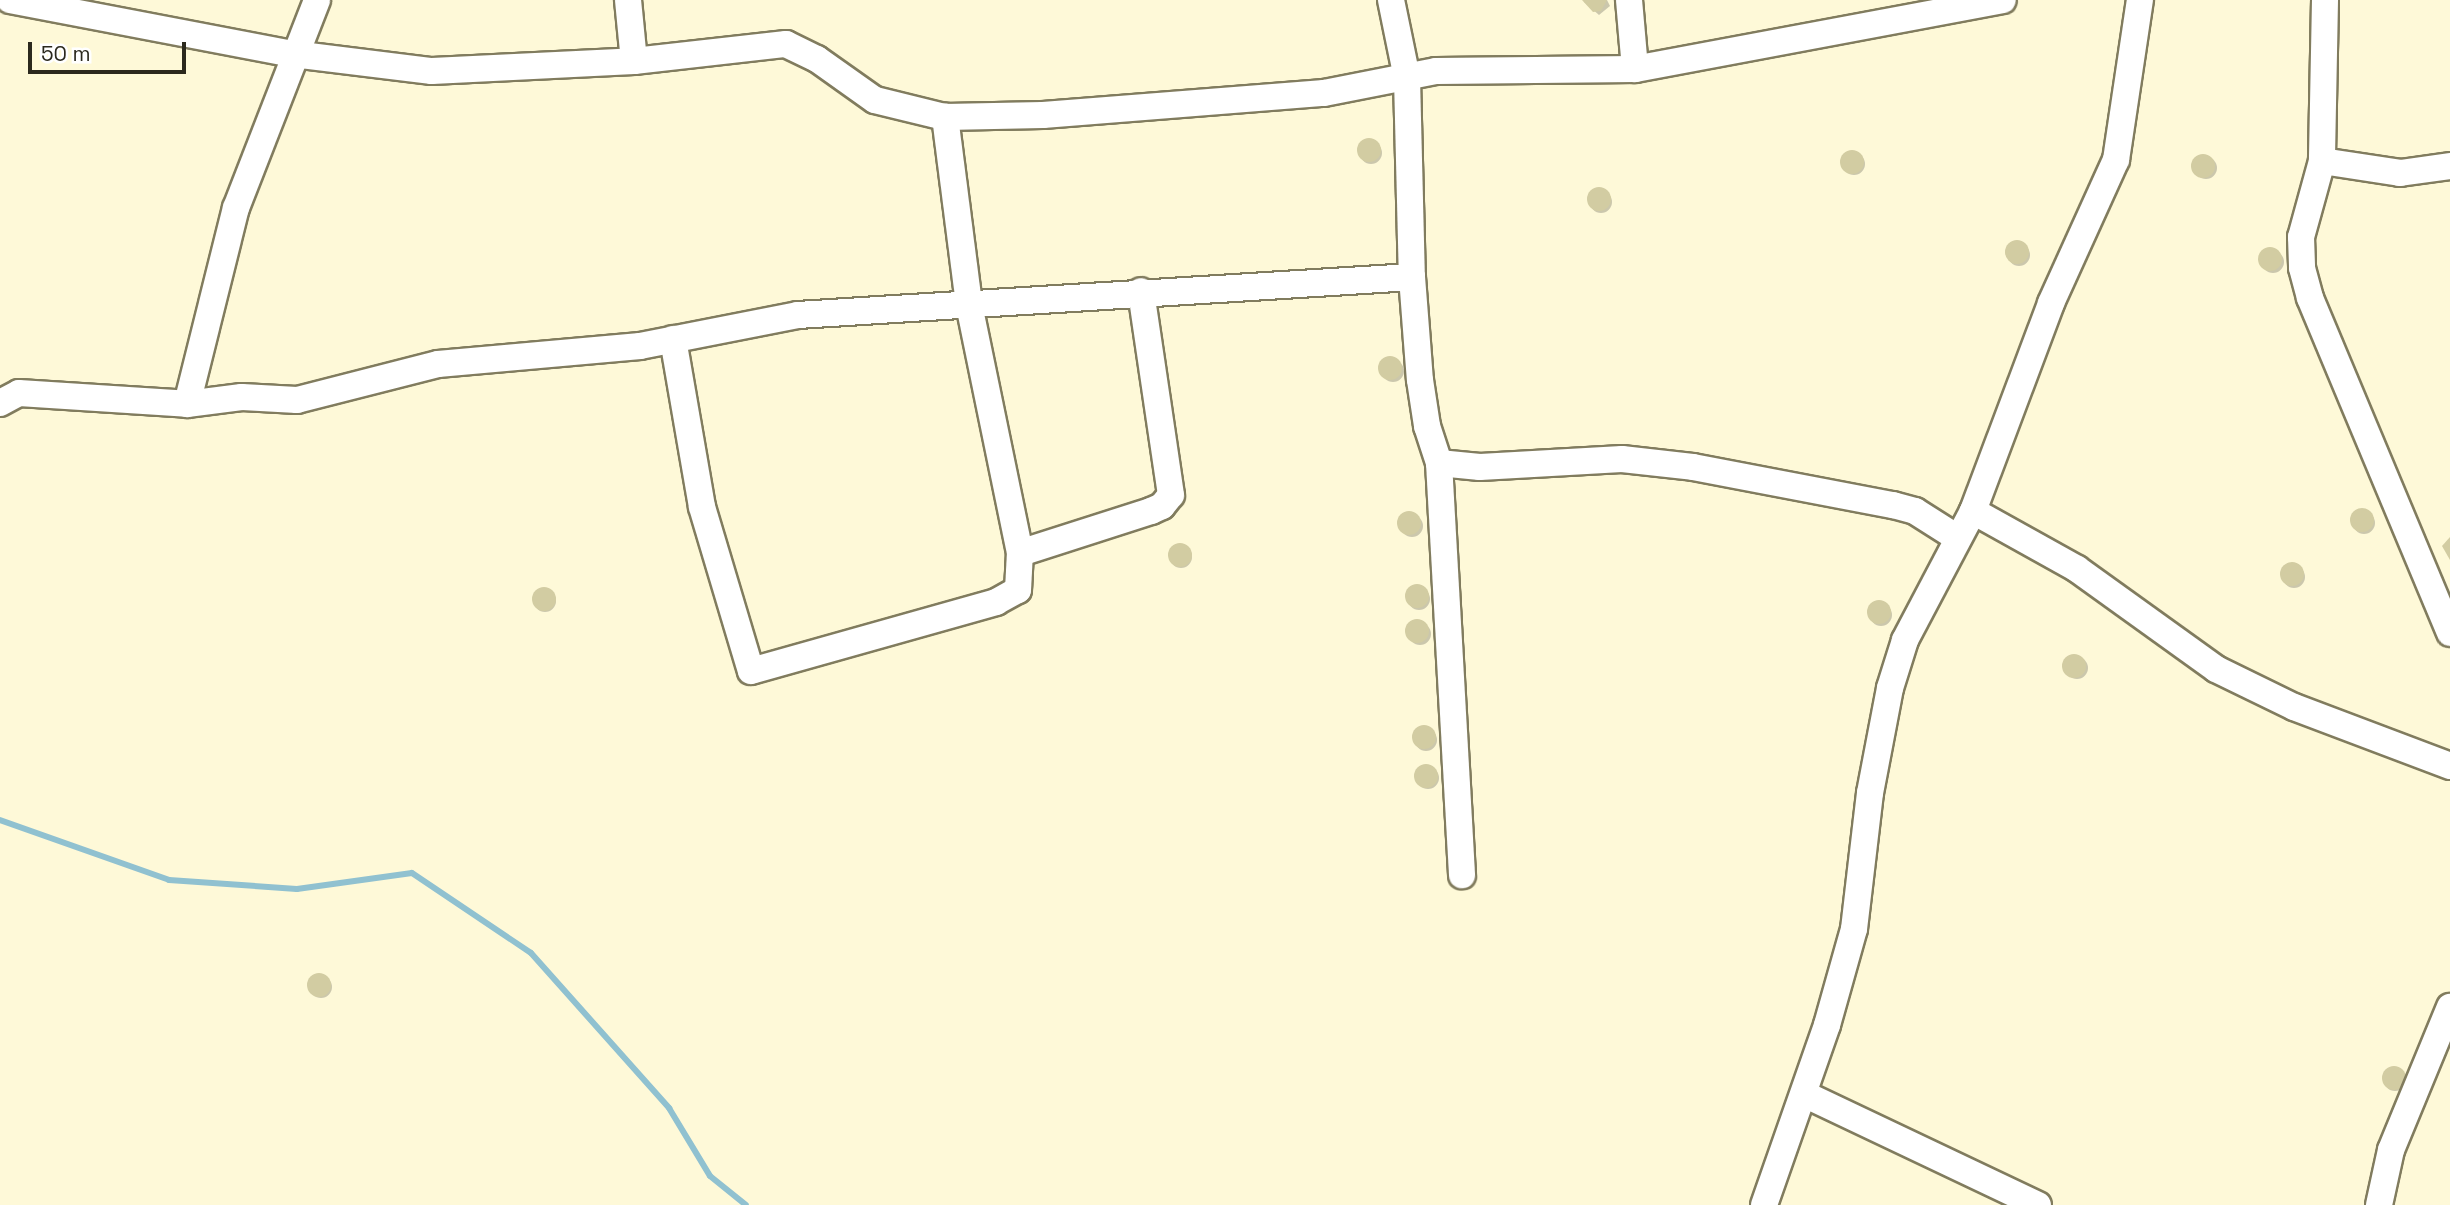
<!DOCTYPE html>
<html>
<head>
<meta charset="utf-8">
<style>
	body { margin:0 }
	#map { position:relative; width:2450px; height:1205px; overflow:hidden; background:#fef9d8; font-family:"Space Grotesk",sans-serif }
	div>[style] { position:absolute }
	[style*='--x'] { left:calc(var(--x)*1px); top:calc(var(--y)*1px); width:calc(var(--w)*1px); rotate:calc(var(--a)*1deg) }
	.shadow>* { inset:0; background:#0003 }
	.round { border-radius:50% }
	.stream>* { height:6px; margin:-3px; padding:0 3px; transform-origin:3px; border-radius:3px; background:#90c1d0 }
	.building>* { inset:0; background:#d2cca2 }
	.roads { filter:drop-shadow(2px 0 #817c5e) drop-shadow(-2px 0 #817c5e) drop-shadow(0 2px #817c5e) drop-shadow(0 -2px #817c5e) }
	.minor>* { height:26px; margin:-13px; padding:0 13px; transform-origin:13px; border-radius:13px; background:#fff }
	span { translate:-50% -50%; white-space:nowrap; text-align:center; line-height:1.15; -webkit-text-stroke:5px #fff; paint-order:stroke }
	.scale { position:absolute; left:28px; top:42px; width:158px; height:32px; box-sizing:border-box; border:4px solid #2b291d; border-top:0; padding-left:9px; font-size:21px; line-height:24px; white-space:nowrap; color:#2b291d; -webkit-text-stroke:5px #fff; paint-order:stroke }
</style>
</head>
<body>
<div id="map">
	<div class="shadow">
		<i style="clip-path:polygon(1607px 0,1610px 6px,1599px 15px,1584px 2px)"></i>
		<i class="round" style="left:1360px;top:142px;width:22px;height:22px"></i>
		<i class="round" style="left:1843px;top:153px;width:22px;height:22px"></i>
		<i class="round" style="left:2195px;top:157px;width:22px;height:22px"></i>
		<i class="round" style="left:1590px;top:191px;width:22px;height:22px"></i>
		<i class="round" style="left:2008px;top:244px;width:22px;height:22px"></i>
		<i class="round" style="left:2262px;top:251px;width:22px;height:22px"></i>
		<i class="round" style="left:1382px;top:360px;width:22px;height:22px"></i>
		<i class="round" style="left:2353px;top:512px;width:22px;height:22px"></i>
		<i class="round" style="left:1401px;top:515px;width:22px;height:22px"></i>
		<i class="round" style="left:1170px;top:546px;width:22px;height:22px"></i>
		<i class="round" style="left:2283px;top:566px;width:22px;height:22px"></i>
		<i class="round" style="left:1408px;top:588px;width:22px;height:22px"></i>
		<i class="round" style="left:534px;top:590px;width:22px;height:22px"></i>
		<i class="round" style="left:1870px;top:604px;width:22px;height:22px"></i>
		<i class="round" style="left:1409px;top:623px;width:22px;height:22px"></i>
		<i class="round" style="left:2066px;top:657px;width:22px;height:22px"></i>
		<i class="round" style="left:1415px;top:729px;width:22px;height:22px"></i>
		<i class="round" style="left:1417px;top:767px;width:22px;height:22px"></i>
		<i class="round" style="left:310px;top:976px;width:22px;height:22px"></i>
		<i class="round" style="left:2384px;top:1069px;width:22px;height:22px"></i>
	</div>
	<div class="stream">
		<i style="--x:0;--y:820;--w:179;--a:19.5"></i>
		<i style="--x:169;--y:880;--w:128;--a:4"></i>
		<i style="--x:297;--y:889;--w:116;--a:-7.9"></i>
		<i style="--x:412;--y:873;--w:143;--a:33.9"></i>
		<i style="--x:531;--y:953;--w:208;--a:48.3"></i>
		<i style="--x:669;--y:1108;--w:79;--a:58.9"></i>
		<i style="--x:710;--y:1176;--w:46;--a:38.9"></i>
	</div>
	<div class="building">
		<i style="clip-path:polygon(1582px 0,1607px 0,1601px 11px,1593px 12px)"></i>
		<i class="round" style="left:1357px;top:138px;width:24px;height:24px"></i>
		<i class="round" style="left:1840px;top:150px;width:24px;height:24px"></i>
		<i class="round" style="left:2191px;top:154px;width:24px;height:24px"></i>
		<i class="round" style="left:1587px;top:187px;width:24px;height:24px"></i>
		<i class="round" style="left:2005px;top:240px;width:24px;height:24px"></i>
		<i class="round" style="left:2258px;top:247px;width:24px;height:24px"></i>
		<i class="round" style="left:1378px;top:356px;width:24px;height:24px"></i>
		<i class="round" style="left:2350px;top:508px;width:24px;height:24px"></i>
		<i class="round" style="left:1397px;top:511px;width:24px;height:24px"></i>
		<i style="clip-path:polygon(2450px 537px,2450px 560px,2442px 546px)"></i>
		<i class="round" style="left:1168px;top:543px;width:24px;height:24px"></i>
		<i class="round" style="left:2280px;top:562px;width:24px;height:24px"></i>
		<i class="round" style="left:1405px;top:584px;width:24px;height:24px"></i>
		<i class="round" style="left:532px;top:587px;width:24px;height:24px"></i>
		<i class="round" style="left:1867px;top:600px;width:24px;height:24px"></i>
		<i class="round" style="left:1405px;top:619px;width:24px;height:24px"></i>
		<i class="round" style="left:2062px;top:654px;width:24px;height:24px"></i>
		<i class="round" style="left:1412px;top:725px;width:24px;height:24px"></i>
		<i class="round" style="left:1414px;top:764px;width:24px;height:24px"></i>
		<i class="round" style="left:307px;top:973px;width:24px;height:24px"></i>
		<i class="round" style="left:2382px;top:1066px;width:24px;height:24px"></i>
	</div>
	<div class="roads">
		<div class="minor">
			<i style="--x:10;--y:0;--w:288;--a:10.8"></i>
			<i style="--x:293;--y:54;--w:140;--a:7"></i>
			<i style="--x:432;--y:71;--w:202;--a:-2.8"></i>
			<i style="--x:634;--y:61;--w:153;--a:-6.4"></i>
			<i style="--x:786;--y:44;--w:34;--a:26"></i>
			<i style="--x:817;--y:59;--w:71;--a:35.3"></i>
			<i style="--x:875;--y:100;--w:72;--a:13.7"></i>
			<i style="--x:628;--y:0;--w:61;--a:84.4"></i>
			<i style="--x:1391;--y:0;--w:80;--a:78.4"></i>
			<i style="--x:1407;--y:78;--w:199;--a:88.6"></i>
			<i style="--x:1412;--y:277;--w:103;--a:85.6"></i>
			<i style="--x:1420;--y:380;--w:47;--a:81.3"></i>
			<i style="--x:1427;--y:426;--w:39;--a:72"></i>
			<i style="--x:1439;--y:463;--w:41;--a:5.6"></i>
			<i style="--x:1480;--y:467;--w:142;--a:-3.2"></i>
			<i style="--x:1622;--y:459;--w:71;--a:6.4"></i>
			<i style="--x:1693;--y:467;--w:204;--a:10.8"></i>
			<i style="--x:1893;--y:505;--w:23;--a:15"></i>
			<i style="--x:1915;--y:511;--w:49;--a:32.4"></i>
			<i style="--x:1629;--y:0;--w:69;--a:85"></i>
			<i style="--x:2325;--y:0;--w:161;--a:91.1"></i>
			<i style="--x:2322;--y:161;--w:79;--a:105.4"></i>
			<i style="--x:2301;--y:237;--w:31;--a:88"></i>
			<i style="--x:2302;--y:268;--w:31;--a:75"></i>
			<i style="--x:2310;--y:298;--w:363;--a:67.3"></i>
			<i style="--x:2322;--y:161;--w:79;--a:8.7"></i>
			<i style="--x:2400;--y:173;--w:50;--a:-8"></i>
			<i style="--x:673;--y:339;--w:170;--a:80.2"></i>
			<i style="--x:702;--y:507;--w:171;--a:73.4"></i>
			<i style="--x:751;--y:671;--w:255;--a:-15.7"></i>
			<i style="--x:996;--y:602;--w:25;--a:-29"></i>
			<i style="--x:1018;--y:590;--w:37;--a:-87"></i>
			<i style="--x:1020;--y:553;--w:254;--a:-101.6"></i>
			<i style="--x:969;--y:304;--w:189;--a:-97.3"></i>
			<i style="--x:945;--y:117;--w:98;--a:-1.2"></i>
			<i style="--x:1043;--y:115;--w:282;--a:-4.5"></i>
			<i style="--x:1324;--y:93;--w:114;--a:-11.1"></i>
			<i style="--x:1436;--y:71;--w:199;--a:-0.6"></i>
			<i style="--x:1635;--y:69;--w:374;--a:-10.6"></i>
			<i style="--x:0;--y:403;--w:21;--a:-28"></i>
			<i style="--x:19;--y:393;--w:168;--a:3.7"></i>
			<i style="--x:187;--y:404;--w:55;--a:-7.3"></i>
			<i style="--x:242;--y:397;--w:55;--a:3.1"></i>
			<i style="--x:297;--y:400;--w:146;--a:-14.3"></i>
			<i style="--x:438;--y:364;--w:203;--a:-5.1"></i>
			<i style="--x:640;--y:346;--w:161;--a:-11.1"></i>
			<i style="--x:798;--y:315;--w:615;--a:-3.54"></i>
			<i style="--x:187;--y:404;--w:202;--a:-76"></i>
			<i style="--x:236;--y:208;--w:223;--a:-68.7"></i>
			<i style="--x:1439;--y:463;--w:413;--a:86.8"></i>
			<i style="--x:1973;--y:511;--w:119;--a:29.1"></i>
			<i style="--x:2077;--y:569;--w:171;--a:35.7"></i>
			<i style="--x:2216;--y:669;--w:87;--a:26"></i>
			<i style="--x:2294;--y:707;--w:167;--a:20.7"></i>
			<i style="--x:1020;--y:553;--w:138;--a:-17.8"></i>
			<i style="--x:1151;--y:511;--w:12;--a:-24"></i>
			<i style="--x:1162;--y:506;--w:14;--a:-51"></i>
			<i style="--x:1171;--y:495;--w:206;--a:-98.4"></i>
			<i style="--x:1804;--y:1094;--w:259;--a:25.4"></i>
			<i style="--x:1764;--y:1205;--w:191;--a:-70.7"></i>
			<i style="--x:1827;--y:1025;--w:100;--a:-74.3"></i>
			<i style="--x:1854;--y:929;--w:137;--a:-83.3"></i>
			<i style="--x:1870;--y:793;--w:107;--a:-79.2"></i>
			<i style="--x:1890;--y:688;--w:50;--a:-72.6"></i>
			<i style="--x:1905;--y:640;--w:146;--a:-62.2"></i>
			<i style="--x:1973;--y:511;--w:222;--a:-69.4"></i>
			<i style="--x:2051;--y:303;--w:157;--a:-65.6"></i>
			<i style="--x:2116;--y:160;--w:162;--a:-81.5"></i>
			<i style="--x:2379;--y:1205;--w:56;--a:-77.7"></i>
			<i style="--x:2391;--y:1150;--w:155;--a:-67.6"></i>
		</div>
	</div>
	<div class="scale">50 m</div>
</div>
</body>
</html>
